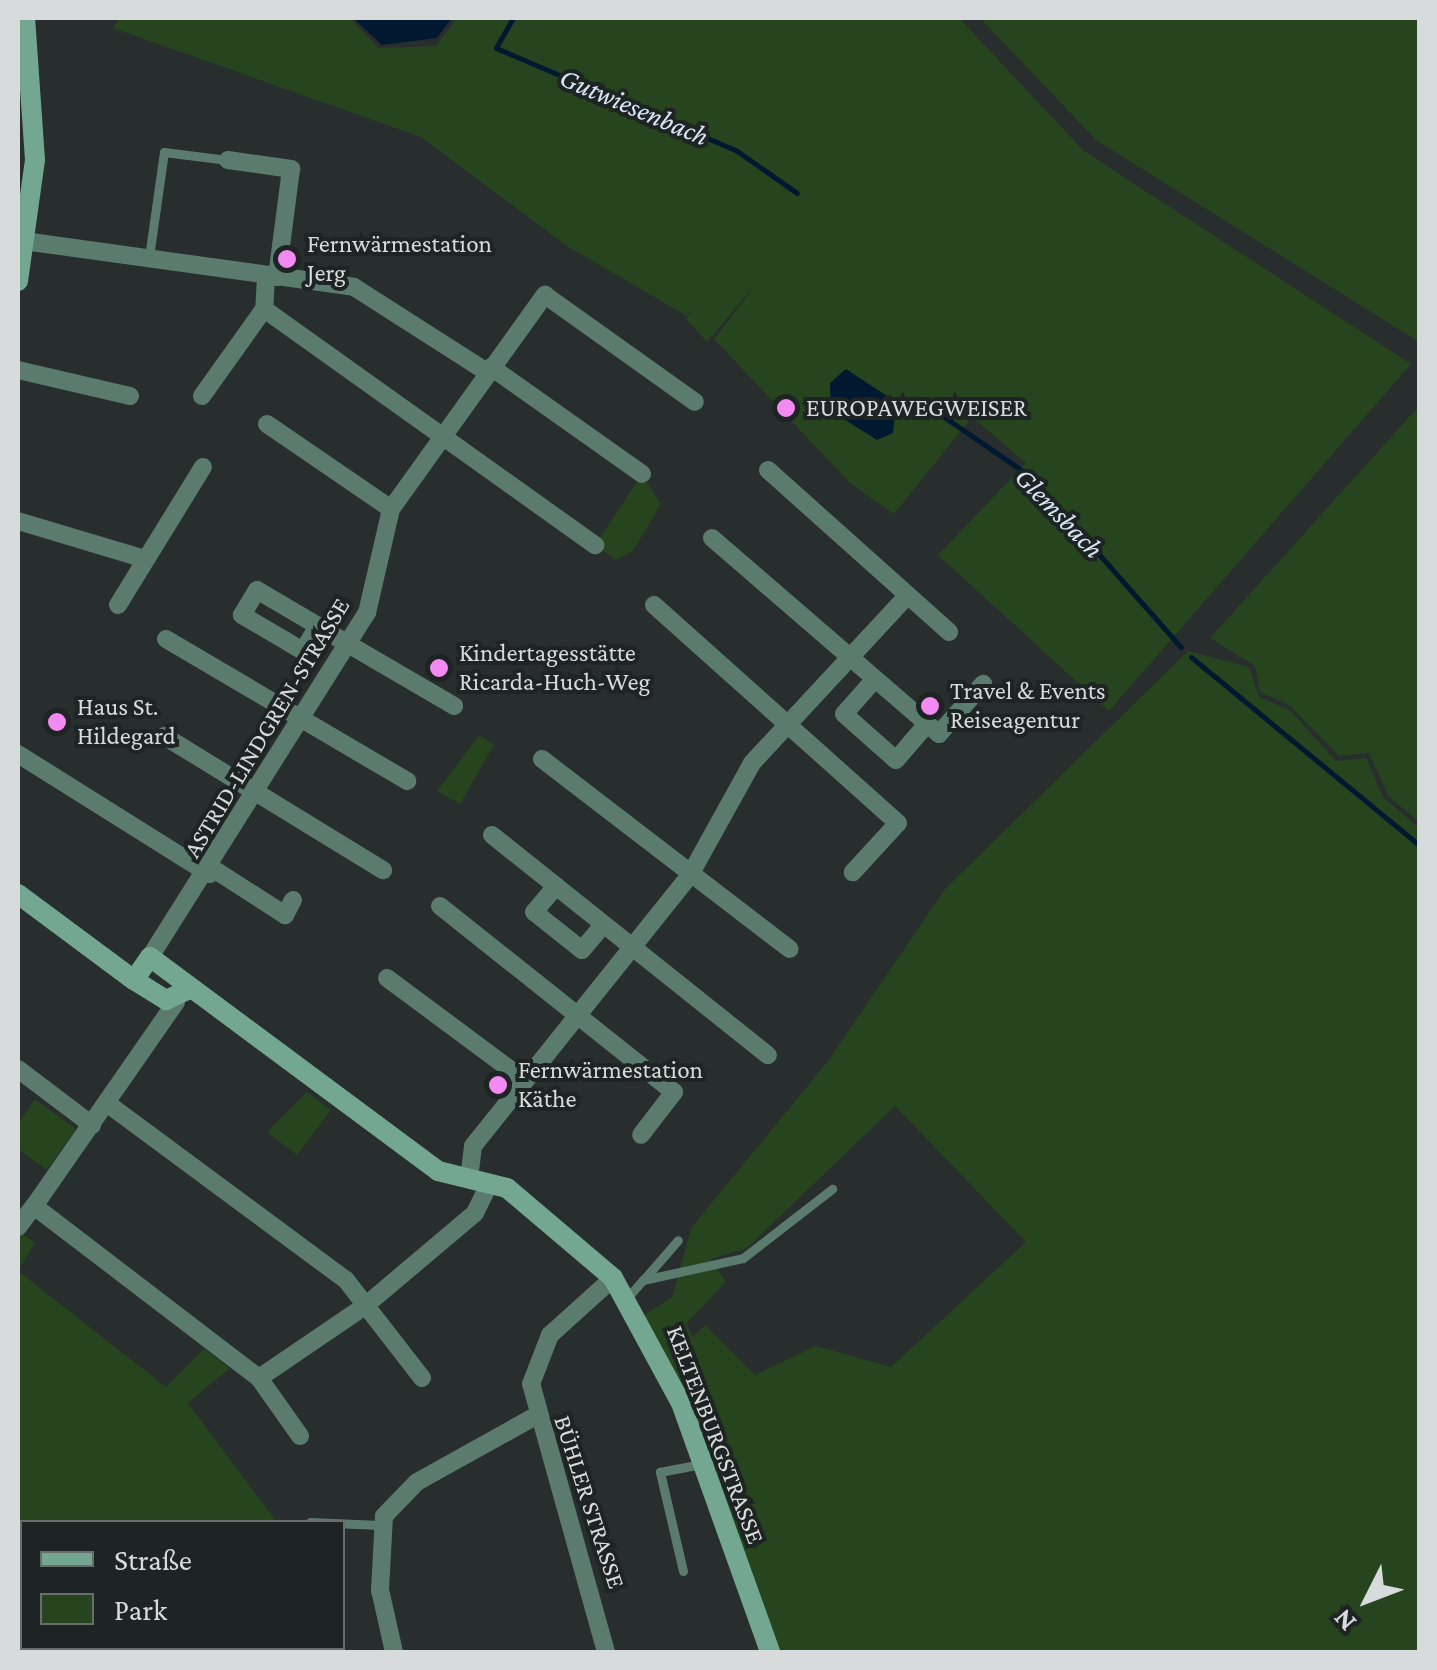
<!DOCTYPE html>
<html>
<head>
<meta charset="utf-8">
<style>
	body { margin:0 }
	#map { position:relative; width:1437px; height:1670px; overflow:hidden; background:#282d2d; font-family:"Crimson Pro",serif }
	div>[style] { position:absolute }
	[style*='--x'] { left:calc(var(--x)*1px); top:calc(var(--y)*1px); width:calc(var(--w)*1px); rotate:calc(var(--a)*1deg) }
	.green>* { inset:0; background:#26441d }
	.water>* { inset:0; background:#001830 }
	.stream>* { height:5px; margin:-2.5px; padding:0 2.5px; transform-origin:2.5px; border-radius:2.5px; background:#001830 }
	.lane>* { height:9px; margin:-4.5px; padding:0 4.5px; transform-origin:4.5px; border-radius:4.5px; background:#5a7b6d }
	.street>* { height:18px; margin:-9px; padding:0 9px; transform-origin:9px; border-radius:9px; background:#5a7b6d }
	.secondary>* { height:20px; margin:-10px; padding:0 10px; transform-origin:10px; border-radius:10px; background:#73a791 }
	.dots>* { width:28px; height:28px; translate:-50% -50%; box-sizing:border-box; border:5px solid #1e2323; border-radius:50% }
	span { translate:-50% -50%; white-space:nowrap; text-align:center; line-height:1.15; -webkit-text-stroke:8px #1e2323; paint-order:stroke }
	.poi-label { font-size:25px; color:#d8dbdb }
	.left { translate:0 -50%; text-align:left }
	.street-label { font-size:25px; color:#d8dbdb }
	.water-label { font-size:28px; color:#d7e6f4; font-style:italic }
	.frame { position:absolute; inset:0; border:20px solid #d8dbdb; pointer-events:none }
	.legend { position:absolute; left:20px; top:1520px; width:325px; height:130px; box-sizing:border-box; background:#1e2323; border:2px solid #686d6d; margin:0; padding:12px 18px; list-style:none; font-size:30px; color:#d8dbdb }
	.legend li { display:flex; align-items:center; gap:20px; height:50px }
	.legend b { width:50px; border:2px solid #686d6d }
	.north { position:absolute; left:1317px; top:1550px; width:100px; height:100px; -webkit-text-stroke:8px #1e2323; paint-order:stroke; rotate:228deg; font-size:28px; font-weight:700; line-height:40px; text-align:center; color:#d8dbdb }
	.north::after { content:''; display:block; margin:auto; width:35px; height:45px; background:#d8dbdb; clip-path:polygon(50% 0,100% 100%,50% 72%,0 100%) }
</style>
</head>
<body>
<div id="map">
	<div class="green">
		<i style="clip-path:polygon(120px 18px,350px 18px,379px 48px,436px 46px,457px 18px,959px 18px,1084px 151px,1411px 364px,1109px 711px,938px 555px,1026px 463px,972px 417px,894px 514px,850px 483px,714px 339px,761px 278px,707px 342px,686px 319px,699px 304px,687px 316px,567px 246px,421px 137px,113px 28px)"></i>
		<i style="clip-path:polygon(980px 18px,1419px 18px,1419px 342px,1096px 140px)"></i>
		<i style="clip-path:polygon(1419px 406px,1419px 822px,1388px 796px,1369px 753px,1339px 756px,1289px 705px,1260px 692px,1255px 666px,1210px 638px)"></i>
		<i style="clip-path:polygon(642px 474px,661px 504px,633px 551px,616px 560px,595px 545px)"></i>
		<i style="clip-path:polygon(evenodd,1188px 651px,1249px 667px,1259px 697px,1290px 710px,1336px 761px,1366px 758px,1383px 797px,1419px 828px,1419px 1652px,770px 1652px,641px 1317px,672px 1297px,691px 1228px,828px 1061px,945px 889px,1188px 651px,895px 1106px,1026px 1242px,891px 1367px,816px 1346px,755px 1375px,705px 1325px,693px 1337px,686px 1324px,726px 1282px,711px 1259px,747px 1248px,895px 1106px)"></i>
		<i style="clip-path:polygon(479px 735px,494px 745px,460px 804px,437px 791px)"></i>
		<i style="clip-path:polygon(307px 1092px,331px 1110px,297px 1155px,267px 1132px)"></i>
		<i style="clip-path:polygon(35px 1099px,76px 1129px,47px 1170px,18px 1149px,18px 1124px)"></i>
		<i style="clip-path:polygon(18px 1231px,35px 1243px,18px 1271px,166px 1387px,204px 1349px,230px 1368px,188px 1403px,277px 1522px,22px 1522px,22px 1568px,18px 1561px)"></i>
		<i style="clip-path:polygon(76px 1648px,312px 1648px,313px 1652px,79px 1652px)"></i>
	</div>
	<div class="water">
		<i style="clip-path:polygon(353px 18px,452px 18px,437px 38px,382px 45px)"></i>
		<i style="clip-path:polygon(846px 369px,896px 402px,893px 433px,877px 440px,831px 411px,830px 383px)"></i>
	</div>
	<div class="stream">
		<i style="--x:513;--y:18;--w:34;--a:120"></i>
		<i style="--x:496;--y:48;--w:262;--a:23.1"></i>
		<i style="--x:737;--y:151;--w:73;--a:35"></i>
		<i style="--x:918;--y:399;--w:136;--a:34.5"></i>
		<i style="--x:1030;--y:476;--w:228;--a:48.6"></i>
		<i style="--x:1191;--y:657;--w:297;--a:39.5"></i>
	</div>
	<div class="lane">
		<i style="--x:149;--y:257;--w:106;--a:-81.9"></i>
		<i style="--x:164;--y:152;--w:64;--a:7.1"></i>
		<i style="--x:645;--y:1278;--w:50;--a:-49"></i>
		<i style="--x:628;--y:1297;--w:23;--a:-49"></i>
		<i style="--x:643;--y:1280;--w:102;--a:-12.4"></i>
		<i style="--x:743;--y:1258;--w:113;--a:-37.8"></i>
		<i style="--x:310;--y:1522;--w:70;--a:2.5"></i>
		<i style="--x:683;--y:1571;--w:102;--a:-103.1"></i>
		<i style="--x:660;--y:1472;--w:42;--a:-11"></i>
	</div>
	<div class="street">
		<i style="--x:228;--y:160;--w:64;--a:8.1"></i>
		<i style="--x:291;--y:169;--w:109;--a:97.4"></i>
		<i style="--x:24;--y:241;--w:333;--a:7.9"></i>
		<i style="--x:354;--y:287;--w:158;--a:32.6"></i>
		<i style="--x:266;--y:276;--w:33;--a:93"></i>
		<i style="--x:264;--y:309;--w:407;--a:35.5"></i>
		<i style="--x:491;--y:367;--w:185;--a:35.3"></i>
		<i style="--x:18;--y:370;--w:115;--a:13.1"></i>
		<i style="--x:202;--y:396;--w:107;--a:-54.5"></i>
		<i style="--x:267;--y:424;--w:150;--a:34.4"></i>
		<i style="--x:768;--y:470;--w:243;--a:41.8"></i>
		<i style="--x:18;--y:521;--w:133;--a:16.7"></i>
		<i style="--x:712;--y:538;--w:300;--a:40.8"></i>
		<i style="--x:939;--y:734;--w:67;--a:-48.7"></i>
		<i style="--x:118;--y:605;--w:162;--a:-58.4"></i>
		<i style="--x:654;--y:605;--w:327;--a:41.8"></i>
		<i style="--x:898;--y:823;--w:67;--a:132.6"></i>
		<i style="--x:318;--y:626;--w:29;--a:121"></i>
		<i style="--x:303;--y:651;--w:71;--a:-149.5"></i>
		<i style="--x:242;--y:615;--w:29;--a:-59"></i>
		<i style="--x:257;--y:590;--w:71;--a:30.5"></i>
		<i style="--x:318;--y:626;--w:35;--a:31"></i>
		<i style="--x:348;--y:644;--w:123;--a:30.3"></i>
		<i style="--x:166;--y:639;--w:280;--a:30.5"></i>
		<i style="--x:874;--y:680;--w:45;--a:131.4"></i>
		<i style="--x:844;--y:714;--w:69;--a:41.5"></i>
		<i style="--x:896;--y:760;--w:46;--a:-49.4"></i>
		<i style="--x:164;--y:736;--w:257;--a:31.5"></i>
		<i style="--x:18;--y:754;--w:226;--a:32.1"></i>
		<i style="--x:542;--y:759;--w:312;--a:37.5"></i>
		<i style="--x:492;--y:835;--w:353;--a:38.6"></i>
		<i style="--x:212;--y:868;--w:87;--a:32.8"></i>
		<i style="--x:285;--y:915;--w:17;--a:-62"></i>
		<i style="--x:556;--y:886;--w:34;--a:130"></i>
		<i style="--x:534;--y:912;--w:61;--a:38.4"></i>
		<i style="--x:582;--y:950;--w:33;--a:-50"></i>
		<i style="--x:440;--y:906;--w:299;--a:38.5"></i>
		<i style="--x:674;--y:1092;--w:54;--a:127.5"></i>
		<i style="--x:150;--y:957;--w:407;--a:-57.8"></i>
		<i style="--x:367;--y:613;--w:107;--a:-77"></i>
		<i style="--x:391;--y:509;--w:264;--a:-54.3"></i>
		<i style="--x:545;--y:295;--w:184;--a:35.5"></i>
		<i style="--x:387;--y:978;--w:169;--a:36.6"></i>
		<i style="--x:176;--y:1002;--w:249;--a:124.8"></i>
		<i style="--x:34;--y:1206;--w:283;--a:37.4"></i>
		<i style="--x:259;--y:1378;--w:128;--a:-34.2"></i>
		<i style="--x:365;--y:1306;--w:144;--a:-40.2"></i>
		<i style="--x:475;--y:1213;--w:32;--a:-64"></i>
		<i style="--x:18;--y:1069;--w:93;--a:37.1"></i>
		<i style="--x:108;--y:1104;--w:296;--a:36.5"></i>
		<i style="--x:346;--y:1280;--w:124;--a:52.2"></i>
		<i style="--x:469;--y:1179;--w:33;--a:-83"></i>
		<i style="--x:473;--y:1146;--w:347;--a:-51.3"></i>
		<i style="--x:690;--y:875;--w:128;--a:-61"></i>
		<i style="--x:752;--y:763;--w:229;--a:-47.1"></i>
		<i style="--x:18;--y:1227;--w:26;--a:-53"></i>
		<i style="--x:259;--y:1378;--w:71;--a:54.7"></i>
		<i style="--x:394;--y:1652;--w:64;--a:-102.7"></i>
		<i style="--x:380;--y:1590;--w:74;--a:-86.9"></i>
		<i style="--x:384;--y:1516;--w:47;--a:-45.9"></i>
		<i style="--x:417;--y:1482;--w:134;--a:-29.1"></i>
		<i style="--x:606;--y:1652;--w:278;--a:-105.6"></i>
		<i style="--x:531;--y:1384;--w:53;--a:-68.8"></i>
		<i style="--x:550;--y:1335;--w:85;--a:-42.1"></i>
	</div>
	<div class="secondary">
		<i style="--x:18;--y:281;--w:122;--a:-82"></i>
		<i style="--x:35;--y:160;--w:142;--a:-94"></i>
		<i style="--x:18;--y:894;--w:144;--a:36.6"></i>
		<i style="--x:134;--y:980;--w:28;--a:-55"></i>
		<i style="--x:150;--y:957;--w:359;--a:36.6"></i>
		<i style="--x:438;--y:1171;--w:71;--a:13.8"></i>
		<i style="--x:507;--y:1188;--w:139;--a:40.3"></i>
		<i style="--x:613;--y:1278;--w:142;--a:61.5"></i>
		<i style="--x:681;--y:1403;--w:264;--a:70.3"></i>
		<i style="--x:134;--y:980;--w:38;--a:32"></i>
		<i style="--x:166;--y:1000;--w:26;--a:-25"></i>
	</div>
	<div class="dots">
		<i style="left:287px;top:259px;background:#f38af2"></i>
		<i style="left:786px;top:408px;background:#f38af2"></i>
		<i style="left:439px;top:668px;background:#f38af2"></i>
		<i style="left:930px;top:706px;background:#f38af2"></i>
		<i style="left:57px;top:722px;background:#f38af2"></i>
		<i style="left:498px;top:1085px;background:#f38af2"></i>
	</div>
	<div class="poi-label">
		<span class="left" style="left:307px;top:259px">Fernwärmestation<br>Jerg</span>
		<span class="left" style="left:806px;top:408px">EUROPAWEGWEISER</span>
		<span class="left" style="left:459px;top:668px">Kindertagesstätte<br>Ricarda-Huch-Weg</span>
		<span class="left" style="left:950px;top:706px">Travel &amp; Events<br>Reiseagentur</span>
		<span class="left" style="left:77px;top:722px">Haus St.<br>Hildegard</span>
		<span class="left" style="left:518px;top:1085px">Fernwärmestation<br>Käthe</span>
	</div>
	<div class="street-label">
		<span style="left:267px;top:728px;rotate:-59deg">ASTRID-LINDGREN-STRASSE</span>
		<span style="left:715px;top:1435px;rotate:69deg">KELTENBURGSTRASSE</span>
		<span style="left:589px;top:1502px;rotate:72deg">BÜHLER STRASSE</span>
	</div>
	<div class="water-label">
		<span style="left:634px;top:107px;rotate:23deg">Gutwiesenbach</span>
		<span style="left:1059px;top:513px;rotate:46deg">Glemsbach</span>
	</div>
	<div class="frame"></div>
	<ul class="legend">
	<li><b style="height:12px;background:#73a791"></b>Straße</li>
	<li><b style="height:28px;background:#26441d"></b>Park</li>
	</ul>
	<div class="north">N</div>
</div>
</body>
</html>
